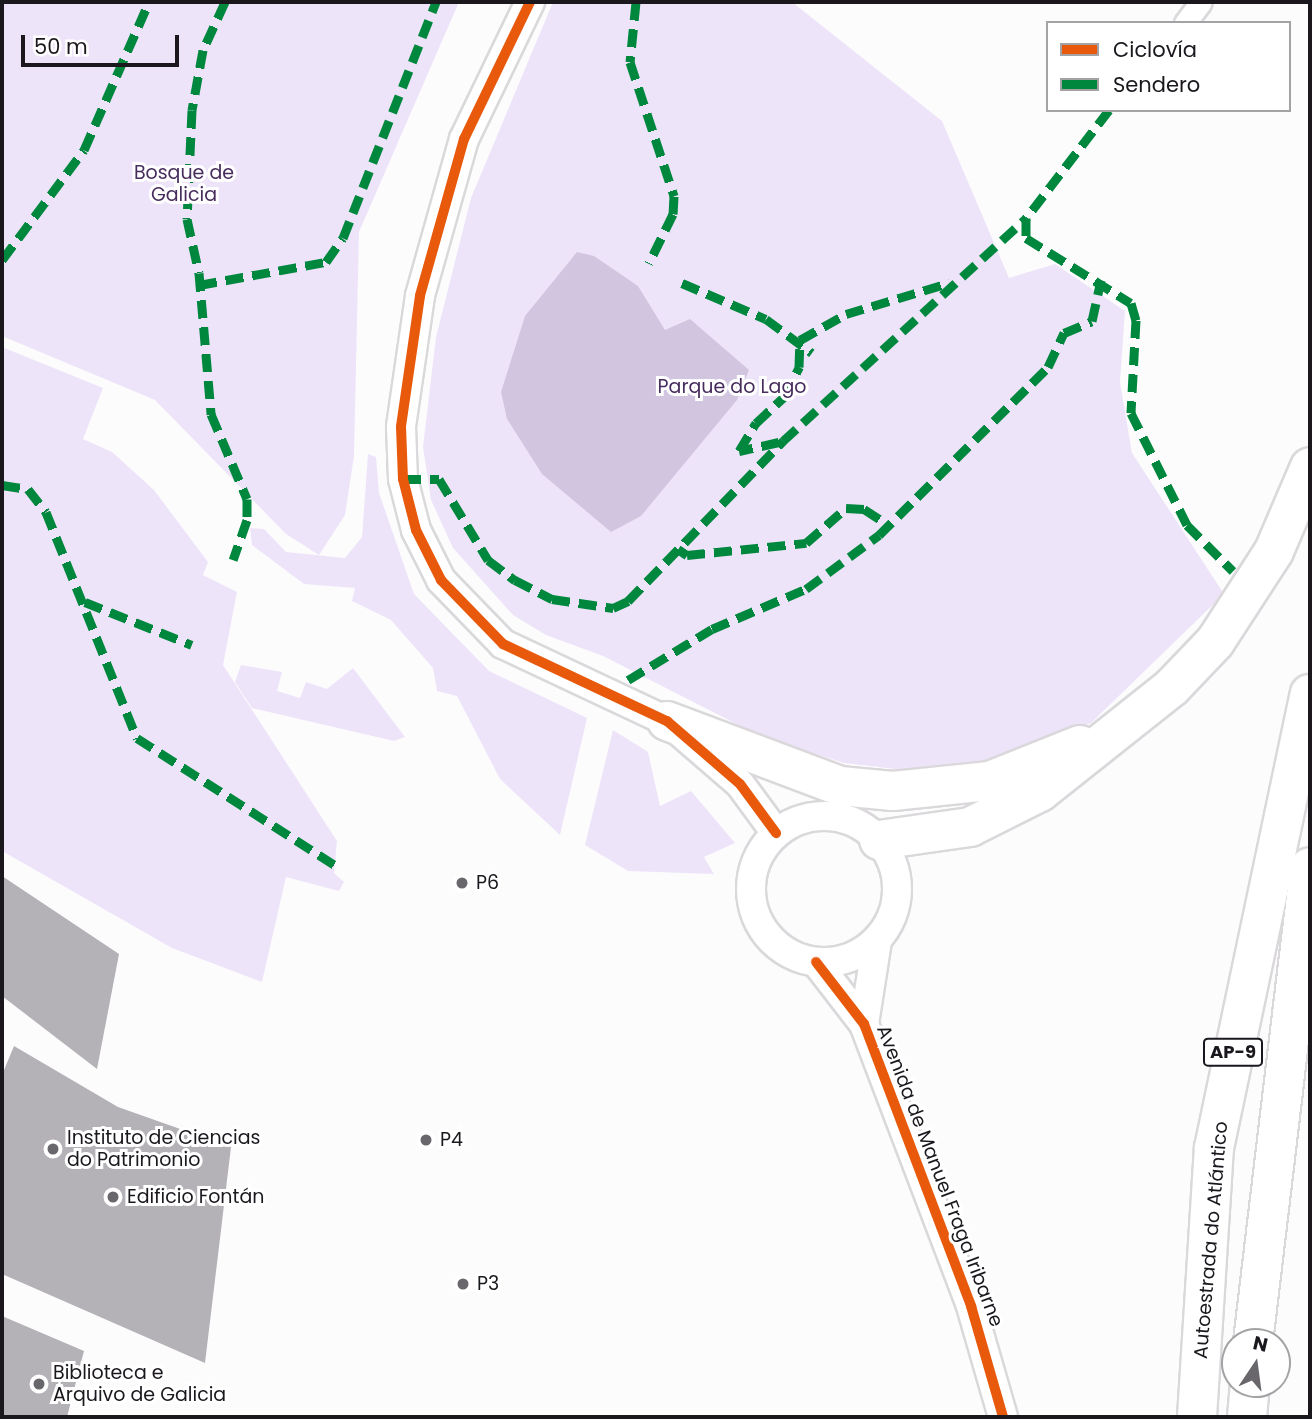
<!DOCTYPE html>
<html>
<head>
<meta charset="utf-8">
<style>
	body { margin:0 }
	#map { position:relative; width:1312px; height:1419px; overflow:hidden; background:#fcfcfd; font-family:Poppins,sans-serif }
	div>[style] { position:absolute }
	[style*='--x'] { left:calc(var(--x)*1px); top:calc(var(--y)*1px); width:calc(var(--w)*1px); rotate:calc(var(--a)*1deg) }
	.green>* { inset:0; background:#eee4f9 }
	.water>* { inset:0; background:#d2c5df }
	.building>* { inset:0; background:#b4b1b7 }
	.roads { filter:drop-shadow(2px 0 #dad8db) drop-shadow(-2px 0 #dad8db) drop-shadow(0 2px #dad8db) drop-shadow(0 -2px #dad8db) }
	.minor>* { height:21px; margin:-10.5px; padding:0 10.5px; transform-origin:10.5px; border-radius:10.5px; background:#fff }
	.tertiary>* { height:28px; margin:-14px; padding:0 14px; transform-origin:14px; border-radius:14px; background:#fff }
	.tertiary>.ring { margin:-14px; padding:0; box-sizing:content-box; background:none; border:28px solid #fff; border-radius:50% }
	.motorway>* { height:38px; margin:-19px; padding:0 19px; transform-origin:19px; border-radius:19px; background:#fff }
	.quiet>* { height:9px; margin-top:-4.5px; transform-origin:0; background:repeating-linear-gradient(90deg,#00873e 0 18px,transparent 0 27px) }
	.cycleway>* { height:10px; margin:-5px; padding:0 5px; transform-origin:5px; border-radius:5px; background:#e8590c }
	.dots>* { width:19px; height:19px; translate:-50% -50%; box-sizing:border-box; border:4px solid #fff; border-radius:50% }
	span { translate:-50% -50%; white-space:nowrap; text-align:center; line-height:1.15; -webkit-text-stroke:6px #fff; paint-order:stroke }
	.shield-label span { padding:2px 5px; background:#fff; border:2px solid; border-radius:5px; -webkit-text-stroke-width:0 }
	.shield-label { font-size:18px; color:#1a171d; font-weight:700 }
	.park-label { font-size:19px; color:#472d5d }
	.poi-label { font-size:19px; color:#1a171d }
	.left { translate:0 -50%; text-align:left }
	.street-label { font-size:19px; color:#1a171d }
	.frame { position:absolute; inset:0; border:4px solid #1a171d; pointer-events:none }
	.legend { position:absolute; left:1046px; top:21px; width:245px; height:91px; box-sizing:border-box; background:#fff; border:2px solid #a3a2a5; margin:0; padding:9px 12px; list-style:none; font-size:21px; color:#1a171d }
	.legend li { display:flex; align-items:center; gap:14px; height:35px }
	.legend b { width:35px; border:2px solid #a3a2a5 }
	.north { position:absolute; left:1221px; top:1328px; width:70px; height:70px; box-sizing:border-box; background:#fff; border:2px solid #a3a2a5; border-radius:50%; rotate:13deg; font-size:19px; font-weight:700; line-height:28px; text-align:center; color:#1a171d }
	.north::after { content:''; display:block; margin:auto; width:24px; height:32px; background:#69676b; clip-path:polygon(50% 0,100% 100%,50% 72%,0 100%) }
	.scale { position:absolute; left:21px; top:35px; width:158px; height:32px; box-sizing:border-box; border:4px solid #1a171d; border-top:0; padding-left:9px; font-size:21px; line-height:24px; white-space:nowrap; color:#1a171d; -webkit-text-stroke:5px #fff; paint-order:stroke }
</style>
</head>
<body>
<div id="map">
	<div class="green">
		<i style="clip-path:polygon(2px 2px,459px 2px,359px 232px,354px 456px,345px 515px,319px 555px,286px 534px,155px 400px,2px 336px)"></i>
		<i style="clip-path:polygon(553px 2px,792px 2px,942px 121px,1009px 278px,1055px 264px,1125px 311px,1120px 382px,1132px 453px,1224px 594px,1091px 723px,994px 759px,912px 771px,844px 763px,762px 737px,603px 656px,546px 635px,513px 615px,453px 548px,431px 500px,423px 447px,436px 337px,471px 198px)"></i>
		<i style="clip-path:polygon(2px 347px,103px 388px,83px 439px,112px 452px,154px 490px,208px 562px,203px 575px,237px 592px,223px 665px,337px 841px,334px 873px,344px 882px,339px 891px,286px 877px,262px 982px,172px 948px,2px 851px)"></i>
		<i style="clip-path:polygon(368px 454px,376px 457px,379px 493px,414px 594px,489px 671px,587px 718px,560px 835px,500px 779px,457px 696px,437px 691px,433px 668px,391px 620px,352px 601px,355px 588px,304px 584px,252px 545px,250px 528px,264px 529px,286px 552px,345px 558px,362px 537px)"></i>
		<i style="clip-path:polygon(241px 665px,282px 672px,277px 691px,300px 698px,306px 682px,327px 689px,353px 668px,405px 737px,394px 741px,252px 708px,235px 682px)"></i>
		<i style="clip-path:polygon(613px 730px,648px 752px,660px 806px,691px 791px,735px 843px,704px 857px,714px 874px,628px 871px,585px 845px)"></i>
	</div>
	<div class="water">
		<i style="clip-path:polygon(577px 252px,594px 256px,638px 286px,665px 330px,690px 319px,749px 370px,737px 400px,641px 516px,611px 532px,542px 474px,507px 419px,501px 392px,525px 316px)"></i>
	</div>
	<div class="building">
		<i style="clip-path:polygon(2px 876px,119px 954px,97px 1069px,2px 996px)"></i>
		<i style="clip-path:polygon(14px 1046px,118px 1107px,231px 1147px,205px 1363px,2px 1274px,2px 1075px)"></i>
		<i style="clip-path:polygon(2px 1316px,84px 1351px,67px 1417px,2px 1417px)"></i>
	</div>
	<div class="roads">
		<div class="minor">
			<i style="--x:1185;--y:23;--w:26;--a:-53"></i>
		</div>
		<div class="tertiary">
			<i style="--x:530;--y:2;--w:152;--a:115.7"></i>
			<i style="--x:464;--y:139;--w:163;--a:105.7"></i>
			<i style="--x:420;--y:296;--w:132;--a:98.3"></i>
			<i style="--x:401;--y:427;--w:52;--a:87.8"></i>
			<i style="--x:403;--y:479;--w:53;--a:75.7"></i>
			<i style="--x:416;--y:530;--w:56;--a:63.4"></i>
			<i style="--x:441;--y:580;--w:89;--a:45.9"></i>
			<i style="--x:503;--y:644;--w:181;--a:25.2"></i>
			<i style="--x:667;--y:721;--w:96;--a:40.8"></i>
			<i style="--x:740;--y:784;--w:61;--a:53.7"></i>
			<i class="ring" style="left:751px;top:816px;width:118px;height:118px"></i>
			<i style="--x:816;--y:962;--w:78;--a:52.3"></i>
			<i style="--x:864;--y:1024;--w:302;--a:69.2"></i>
			<i style="--x:971;--y:1306;--w:116;--a:73.9"></i>
			<i style="--x:864;--y:1024;--w:84;--a:-81.1"></i>
		</div>
		<div class="motorway">
			<i style="--x:667;--y:721;--w:185;--a:20.6"></i>
			<i style="--x:840;--y:786;--w:53;--a:5.4"></i>
			<i style="--x:893;--y:791;--w:98;--a:-5.9"></i>
			<i style="--x:990;--y:781;--w:97;--a:-21.8"></i>
			<i style="--x:879;--y:840;--w:92;--a:-8.1"></i>
			<i style="--x:970;--y:827;--w:78;--a:-26.6"></i>
			<i style="--x:1040;--y:792;--w:169;--a:-38.5"></i>
			<i style="--x:1172;--y:687;--w:62;--a:-46.3"></i>
			<i style="--x:1215;--y:642;--w:108;--a:-57"></i>
			<i style="--x:1274;--y:551;--w:91;--a:-66.8"></i>
			<i style="--x:1253;--y:1342;--w:478;--a:-83.2"></i>
			<i style="--x:1197;--y:1417;--w:270;--a:-86.4"></i>
			<i style="--x:1214;--y:1148;--w:464;--a:-78.1"></i>
			<i style="--x:1247;--y:1417;--w:33;--a:-85"></i>
		</div>
	</div>
	<div class="quiet">
		<i style="--x:225;--y:2;--w:53;--a:114.6"></i>
		<i style="--x:203;--y:50;--w:61;--a:100.4"></i>
		<i style="--x:192;--y:110;--w:109;--a:92.6"></i>
		<i style="--x:187;--y:219;--w:55;--a:77.5"></i>
		<i style="--x:199;--y:273;--w:142;--a:85.1"></i>
		<i style="--x:211;--y:414;--w:92;--a:67"></i>
		<i style="--x:247;--y:499;--w:21;--a:90"></i>
		<i style="--x:247;--y:520;--w:42;--a:109.3"></i>
		<i style="--x:636;--y:2;--w:60;--a:95.7"></i>
		<i style="--x:630;--y:62;--w:141;--a:71.8"></i>
		<i style="--x:674;--y:196;--w:18;--a:93"></i>
		<i style="--x:673;--y:214;--w:55;--a:116.1"></i>
		<i style="--x:1109;--y:110;--w:136;--a:127.5"></i>
		<i style="--x:1026;--y:218;--w:20;--a:90"></i>
		<i style="--x:1026;--y:238;--w:123;--a:31.8"></i>
		<i style="--x:1131;--y:303;--w:18;--a:74"></i>
		<i style="--x:1136;--y:320;--w:93;--a:93.1"></i>
		<i style="--x:1131;--y:413;--w:125;--a:63.4"></i>
		<i style="--x:1187;--y:525;--w:65;--a:45"></i>
		<i style="--x:2;--y:260;--w:137;--a:-53.3"></i>
		<i style="--x:84;--y:150;--w:162;--a:-66.3"></i>
		<i style="--x:682;--y:283;--w:91;--a:23.2"></i>
		<i style="--x:766;--y:319;--w:57;--a:36.5"></i>
		<i style="--x:199;--y:285;--w:129;--a:-10.3"></i>
		<i style="--x:326;--y:262;--w:29;--a:-55"></i>
		<i style="--x:343;--y:238;--w:254;--a:-68.5"></i>
		<i style="--x:779;--y:442;--w:41;--a:167.3"></i>
		<i style="--x:739;--y:451;--w:33;--a:-59"></i>
		<i style="--x:756;--y:423;--w:38;--a:-43"></i>
		<i style="--x:784;--y:397;--w:34;--a:-63"></i>
		<i style="--x:799;--y:367;--w:27;--a:-88"></i>
		<i style="--x:800;--y:340;--w:53;--a:-29.5"></i>
		<i style="--x:846;--y:314;--w:108;--a:-16.8"></i>
		<i style="--x:403;--y:479;--w:36;--a:0"></i>
		<i style="--x:439;--y:479;--w:95;--a:58.8"></i>
		<i style="--x:488;--y:560;--w:34;--a:37"></i>
		<i style="--x:515;--y:580;--w:42;--a:27.2"></i>
		<i style="--x:552;--y:599;--w:62;--a:8.4"></i>
		<i style="--x:613;--y:608;--w:17;--a:-25"></i>
		<i style="--x:628;--y:601;--w:223;--a:-45.9"></i>
		<i style="--x:783;--y:441;--w:330;--a:-42.5"></i>
		<i style="--x:2;--y:485;--w:26;--a:9"></i>
		<i style="--x:28;--y:489;--w:29;--a:52"></i>
		<i style="--x:46;--y:512;--w:244;--a:68.1"></i>
		<i style="--x:137;--y:738;--w:235;--a:32.7"></i>
		<i style="--x:678;--y:549;--w:11;--a:34"></i>
		<i style="--x:687;--y:555;--w:120;--a:-5.8"></i>
		<i style="--x:806;--y:543;--w:53;--a:-41.2"></i>
		<i style="--x:846;--y:508;--w:18;--a:3"></i>
		<i style="--x:864;--y:509;--w:27;--a:33"></i>
		<i style="--x:85;--y:602;--w:115;--a:21.9"></i>
		<i style="--x:628;--y:680;--w:98;--a:-31.3"></i>
		<i style="--x:712;--y:629;--w:102;--a:-23.1"></i>
		<i style="--x:806;--y:589;--w:91;--a:-36.5"></i>
		<i style="--x:879;--y:535;--w:238;--a:-44.8"></i>
		<i style="--x:1048;--y:367;--w:38;--a:-65"></i>
		<i style="--x:1064;--y:333;--w:30;--a:-23"></i>
		<i style="--x:1092;--y:321;--w:42;--a:-77.6"></i>
	</div>
	<div class="cycleway">
		<i style="--x:530;--y:2;--w:152;--a:115.7"></i>
		<i style="--x:464;--y:139;--w:163;--a:105.7"></i>
		<i style="--x:420;--y:296;--w:132;--a:98.3"></i>
		<i style="--x:401;--y:427;--w:52;--a:87.8"></i>
		<i style="--x:403;--y:479;--w:53;--a:75.7"></i>
		<i style="--x:416;--y:530;--w:56;--a:63.4"></i>
		<i style="--x:441;--y:580;--w:89;--a:45.9"></i>
		<i style="--x:503;--y:644;--w:181;--a:25.2"></i>
		<i style="--x:667;--y:721;--w:96;--a:40.8"></i>
		<i style="--x:740;--y:784;--w:61;--a:53.7"></i>
		<i style="--x:816;--y:962;--w:78;--a:52.3"></i>
		<i style="--x:864;--y:1024;--w:302;--a:69.2"></i>
		<i style="--x:971;--y:1306;--w:116;--a:73.9"></i>
	</div>
	<div class="dots">
		<i style="left:462px;top:883px;background:#69676b"></i>
		<i style="left:426px;top:1140px;background:#69676b"></i>
		<i style="left:53px;top:1149px;background:#69676b"></i>
		<i style="left:113px;top:1197px;background:#69676b"></i>
		<i style="left:463px;top:1284px;background:#69676b"></i>
		<i style="left:39px;top:1384px;background:#69676b"></i>
	</div>
	<div class="shield-label">
		<span style="left:1233px;top:1052px">AP-9</span>
	</div>
	<div class="park-label">
		<span style="left:184px;top:184px">Bosque de<br>Galicia</span>
		<span style="left:732px;top:387px">Parque do Lago</span>
	</div>
	<div class="poi-label">
		<span class="left" style="left:476px;top:883px">P6</span>
		<span class="left" style="left:67px;top:1149px">Instituto de Ciencias<br>do Patrimonio</span>
		<span class="left" style="left:440px;top:1140px">P4</span>
		<span class="left" style="left:127px;top:1197px">Edificio Fontán</span>
		<span class="left" style="left:477px;top:1284px">P3</span>
		<span class="left" style="left:53px;top:1384px">Biblioteca e<br>Arquivo de Galicia</span>
	</div>
	<div class="street-label">
		<span style="left:940px;top:1176px;rotate:69deg">Avenida de Manuel Fraga Iribarne</span>
		<span style="left:1211px;top:1240px;rotate:-85deg">Autoestrada do Atlántico</span>
	</div>
	<div class="frame"></div>
	<ul class="legend">
	<li><b style="height:9px;background:#e8590c"></b>Ciclovía</li>
	<li><b style="height:9px;background:#00873e"></b>Sendero</li>
	</ul>
	<div class="north">N</div>
	<div class="scale">50 m</div>
</div>
</body>
</html>
